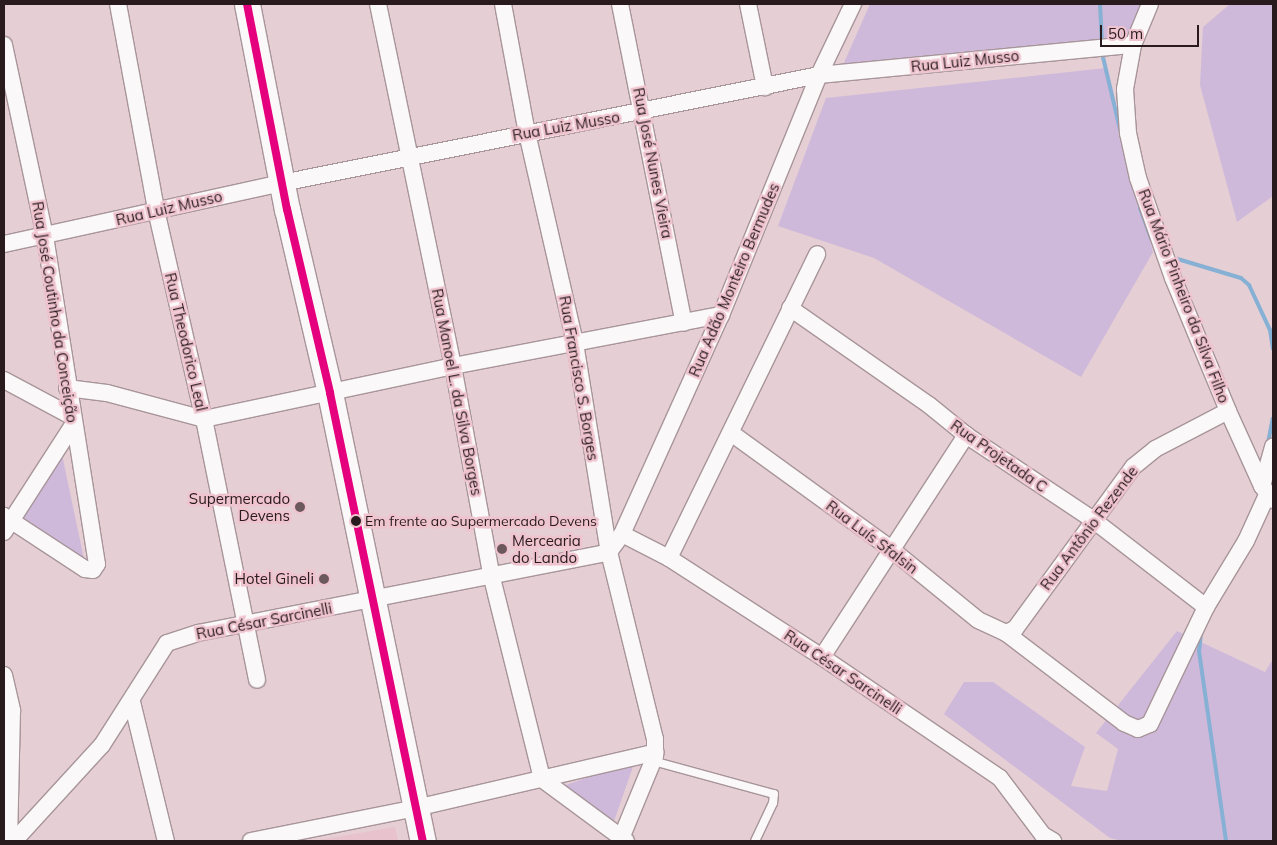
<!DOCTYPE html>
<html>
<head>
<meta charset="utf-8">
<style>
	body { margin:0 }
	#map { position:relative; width:1277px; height:845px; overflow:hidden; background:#e5ced4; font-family:Mulish,sans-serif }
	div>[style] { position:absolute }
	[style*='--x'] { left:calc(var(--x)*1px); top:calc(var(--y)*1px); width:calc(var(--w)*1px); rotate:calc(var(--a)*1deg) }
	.built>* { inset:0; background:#e8c2cc }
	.green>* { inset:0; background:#ceb9da }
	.stream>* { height:4px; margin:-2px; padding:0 2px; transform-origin:2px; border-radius:2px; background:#86b0d4 }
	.roads { filter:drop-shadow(1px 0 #a7959a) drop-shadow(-1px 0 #a7959a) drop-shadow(0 1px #a7959a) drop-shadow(0 -1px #a7959a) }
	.lane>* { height:8px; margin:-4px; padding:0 4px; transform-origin:4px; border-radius:4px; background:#fbf8f9 }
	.street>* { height:16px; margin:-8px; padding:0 8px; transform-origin:8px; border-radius:8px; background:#fbf8f9 }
	.primary>* { height:25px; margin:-12.5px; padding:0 12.5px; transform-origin:12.5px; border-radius:12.5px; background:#fbf8f9 }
	.bus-1>* { height:8px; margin:-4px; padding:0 4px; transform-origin:4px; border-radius:4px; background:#e5007d }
	.dots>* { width:14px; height:14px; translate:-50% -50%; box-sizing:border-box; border:2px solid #efc4cf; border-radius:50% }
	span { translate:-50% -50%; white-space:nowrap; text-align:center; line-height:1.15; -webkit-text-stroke:5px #efc4cf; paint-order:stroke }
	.bus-label { font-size:14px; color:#291a1e }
	.left { translate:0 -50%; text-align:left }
	.street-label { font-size:15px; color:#291a1e }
	.poi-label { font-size:15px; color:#291a1e }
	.right { translate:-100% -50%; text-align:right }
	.frame { position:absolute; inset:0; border:5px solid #291a1e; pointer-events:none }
	.scale { position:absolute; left:1100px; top:25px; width:99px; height:22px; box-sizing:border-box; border:2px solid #291a1e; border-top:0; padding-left:6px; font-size:15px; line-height:18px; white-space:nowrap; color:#291a1e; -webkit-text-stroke:4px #efc4cf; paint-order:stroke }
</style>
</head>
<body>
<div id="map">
	<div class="built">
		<i style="clip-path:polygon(395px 827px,398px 841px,313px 841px)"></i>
	</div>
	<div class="green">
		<i style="clip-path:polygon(870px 4px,1146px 4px,1128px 42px,839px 74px)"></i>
		<i style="clip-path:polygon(1230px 4px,1273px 4px,1273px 196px,1237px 222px,1200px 85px,1203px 27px)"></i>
		<i style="clip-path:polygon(1106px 68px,1153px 252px,1081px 377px,874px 258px,778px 226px,826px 98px)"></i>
		<i style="clip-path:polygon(61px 450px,84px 559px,17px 521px)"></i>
		<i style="clip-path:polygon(1177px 631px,1265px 672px,1273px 659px,1273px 841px,1122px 841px,1110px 838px,944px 714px,964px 682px,993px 682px,1085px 747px,1071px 786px,1107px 791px,1118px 749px,1096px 733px)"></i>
		<i style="clip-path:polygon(635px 761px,613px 824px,566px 785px)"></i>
	</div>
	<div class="stream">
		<i style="--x:1100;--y:4;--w:40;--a:87.1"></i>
		<i style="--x:1102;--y:53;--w:78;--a:76.7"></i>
		<i style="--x:1140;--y:208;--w:33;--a:70"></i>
		<i style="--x:1171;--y:257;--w:73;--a:16.7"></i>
		<i style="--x:1241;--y:278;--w:11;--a:41"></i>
		<i style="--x:1249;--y:285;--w:50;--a:65"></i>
		<i style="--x:1270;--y:330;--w:19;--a:81"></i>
		<i style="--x:1268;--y:443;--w:25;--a:-79"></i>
		<i style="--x:1201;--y:633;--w:18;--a:96"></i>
		<i style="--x:1199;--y:651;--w:192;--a:81.9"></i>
	</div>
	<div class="roads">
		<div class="lane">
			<i style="--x:653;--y:761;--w:125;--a:15.3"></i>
			<i style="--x:774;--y:794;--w:9;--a:96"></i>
			<i style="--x:773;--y:803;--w:42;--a:115.3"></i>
		</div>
		<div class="street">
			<i style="--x:118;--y:4;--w:209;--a:79.5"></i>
			<i style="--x:156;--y:210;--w:214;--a:77.1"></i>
			<i style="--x:204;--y:419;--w:266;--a:78.5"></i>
			<i style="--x:378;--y:4;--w:370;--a:78.3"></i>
			<i style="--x:453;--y:366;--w:211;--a:79.6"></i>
			<i style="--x:491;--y:574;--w:211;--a:76"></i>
			<i style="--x:503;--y:4;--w:131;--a:79.5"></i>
			<i style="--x:527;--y:133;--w:215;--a:77.1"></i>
			<i style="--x:575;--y:343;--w:212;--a:80.8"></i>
			<i style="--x:609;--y:552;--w:193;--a:76.2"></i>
			<i style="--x:655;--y:739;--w:17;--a:90"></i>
			<i style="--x:655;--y:756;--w:92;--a:112.4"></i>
			<i style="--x:620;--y:4;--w:325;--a:78.7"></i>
			<i style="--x:748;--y:4;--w:85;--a:78.4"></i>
			<i style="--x:1150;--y:4;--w:44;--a:112.5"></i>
			<i style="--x:1133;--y:45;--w:45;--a:100.3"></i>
			<i style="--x:1125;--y:89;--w:44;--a:86.1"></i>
			<i style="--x:1128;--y:133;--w:46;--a:77.5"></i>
			<i style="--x:1138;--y:178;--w:106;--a:70.7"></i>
			<i style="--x:1173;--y:278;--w:144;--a:67.5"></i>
			<i style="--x:1228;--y:411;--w:82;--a:65.6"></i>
			<i style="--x:1262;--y:486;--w:18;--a:52"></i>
			<i style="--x:4;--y:45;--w:195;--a:77.9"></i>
			<i style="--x:45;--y:236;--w:332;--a:81"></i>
			<i style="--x:97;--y:564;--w:7;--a:124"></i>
			<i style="--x:93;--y:570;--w:8;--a:-173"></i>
			<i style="--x:85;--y:569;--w:97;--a:-146.8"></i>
			<i style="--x:4;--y:244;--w:285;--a:-12.4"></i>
			<i style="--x:282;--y:183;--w:548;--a:-11.37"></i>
			<i style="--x:819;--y:75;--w:315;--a:-5.5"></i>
			<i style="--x:790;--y:308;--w:169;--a:34.9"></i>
			<i style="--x:929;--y:405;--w:48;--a:39"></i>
			<i style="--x:966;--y:435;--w:151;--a:33.7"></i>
			<i style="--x:1092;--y:519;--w:144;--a:37.7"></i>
			<i style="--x:4;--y:380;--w:76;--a:28.2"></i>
			<i style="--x:67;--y:388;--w:40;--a:7.1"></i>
			<i style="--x:107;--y:393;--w:100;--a:15"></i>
			<i style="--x:204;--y:419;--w:255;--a:-12"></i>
			<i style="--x:453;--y:366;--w:273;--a:-10.8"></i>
			<i style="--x:731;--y:433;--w:198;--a:35.9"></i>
			<i style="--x:891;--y:549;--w:112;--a:39.2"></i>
			<i style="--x:978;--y:620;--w:31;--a:25"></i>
			<i style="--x:1006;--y:633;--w:10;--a:-24"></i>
			<i style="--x:1015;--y:629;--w:200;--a:-53.9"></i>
			<i style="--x:1133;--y:467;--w:28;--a:-39"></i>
			<i style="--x:1155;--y:449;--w:82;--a:-27.5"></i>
			<i style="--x:1262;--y:486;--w:41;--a:-74.2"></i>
			<i style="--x:4;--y:532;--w:127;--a:-57.2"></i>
			<i style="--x:622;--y:534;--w:53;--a:27.1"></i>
			<i style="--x:669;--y:558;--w:182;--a:32.9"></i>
			<i style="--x:822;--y:657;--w:215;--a:34.2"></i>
			<i style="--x:1000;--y:778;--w:71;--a:53"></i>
			<i style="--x:1043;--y:835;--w:12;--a:31"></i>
			<i style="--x:669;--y:558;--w:338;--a:-64"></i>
			<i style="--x:1006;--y:633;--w:148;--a:37.3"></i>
			<i style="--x:1124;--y:723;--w:15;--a:23"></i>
			<i style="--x:1138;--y:729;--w:13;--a:-23"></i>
			<i style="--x:1150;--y:724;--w:130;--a:-64.4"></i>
			<i style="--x:1206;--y:607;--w:77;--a:-58.8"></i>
			<i style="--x:1246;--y:541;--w:51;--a:-65.5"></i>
			<i style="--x:822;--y:657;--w:265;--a:-57"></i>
			<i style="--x:4;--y:675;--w:37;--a:77"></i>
			<i style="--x:12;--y:711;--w:130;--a:91.3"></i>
			<i style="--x:132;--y:702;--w:143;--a:76.3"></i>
			<i style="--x:542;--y:779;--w:104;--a:36.4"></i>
			<i style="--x:14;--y:841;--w:130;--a:-47.5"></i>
			<i style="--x:102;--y:745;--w:121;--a:-57.5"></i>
			<i style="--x:167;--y:643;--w:33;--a:-18"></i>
			<i style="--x:198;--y:633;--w:419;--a:-11.1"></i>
			<i style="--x:609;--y:552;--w:22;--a:-54"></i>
			<i style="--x:622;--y:534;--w:240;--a:-65.7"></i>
			<i style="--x:721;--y:315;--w:259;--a:-67.8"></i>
			<i style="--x:819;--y:75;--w:79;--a:-64.4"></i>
			<i style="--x:251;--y:841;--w:168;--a:-11.3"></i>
			<i style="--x:416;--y:808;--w:246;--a:-13.1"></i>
		</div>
		<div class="primary">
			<i style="--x:247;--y:4;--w:209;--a:79"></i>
			<i style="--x:287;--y:209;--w:189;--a:76.8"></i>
			<i style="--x:330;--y:393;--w:458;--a:78.3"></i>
		</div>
	</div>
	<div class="bus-1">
		<i style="--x:247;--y:4;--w:209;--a:79"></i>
		<i style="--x:287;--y:209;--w:189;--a:76.8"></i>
		<i style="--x:330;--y:393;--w:458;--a:78.3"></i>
	</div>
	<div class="dots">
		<i style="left:300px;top:507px;background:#6b595e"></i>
		<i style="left:356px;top:521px;background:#291a1e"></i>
		<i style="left:502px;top:549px;background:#6b595e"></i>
		<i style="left:324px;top:579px;background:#6b595e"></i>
	</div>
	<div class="bus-label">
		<span class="left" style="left:365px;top:521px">Em frente ao Supermercado Devens</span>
	</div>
	<div class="street-label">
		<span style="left:965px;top:61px;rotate:-6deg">Rua Luiz Musso</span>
		<span style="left:566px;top:126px;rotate:-10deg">Rua Luiz Musso</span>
		<span style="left:653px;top:163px;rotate:79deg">Rua José Nunes Vieira</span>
		<span style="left:169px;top:208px;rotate:-13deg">Rua Luiz Musso</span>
		<span style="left:734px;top:280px;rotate:-67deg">Rua Adão Monteiro Bermudes</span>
		<span style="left:1184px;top:296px;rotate:69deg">Rua Mário Pinheiro da Silva Filho</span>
		<span style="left:55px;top:312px;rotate:81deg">Rua José Coutinho da Conceição</span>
		<span style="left:186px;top:342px;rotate:77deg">Rua Theodorico Leal</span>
		<span style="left:579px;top:378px;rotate:80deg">Rua Francisco S. Borges</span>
		<span style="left:457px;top:392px;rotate:79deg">Rua Manoel L. da Silva Borges</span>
		<span style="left:999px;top:456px;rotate:35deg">Rua Projetada C</span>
		<span style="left:1089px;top:528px;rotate:-53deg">Rua Antônio Rezende</span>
		<span style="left:872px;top:537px;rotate:37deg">Rua Luís Sfalsin</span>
		<span style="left:264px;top:621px;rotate:-11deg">Rua César Sarcinelli</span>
		<span style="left:843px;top:672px;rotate:34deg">Rua César Sarcinelli</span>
	</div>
	<div class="poi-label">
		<span class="right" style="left:290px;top:507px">Supermercado<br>Devens</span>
		<span class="left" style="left:512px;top:549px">Mercearia<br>do Lando</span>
		<span class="right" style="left:314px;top:579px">Hotel Gineli</span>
	</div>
	<div class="frame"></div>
	<div class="scale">50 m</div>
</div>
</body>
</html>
